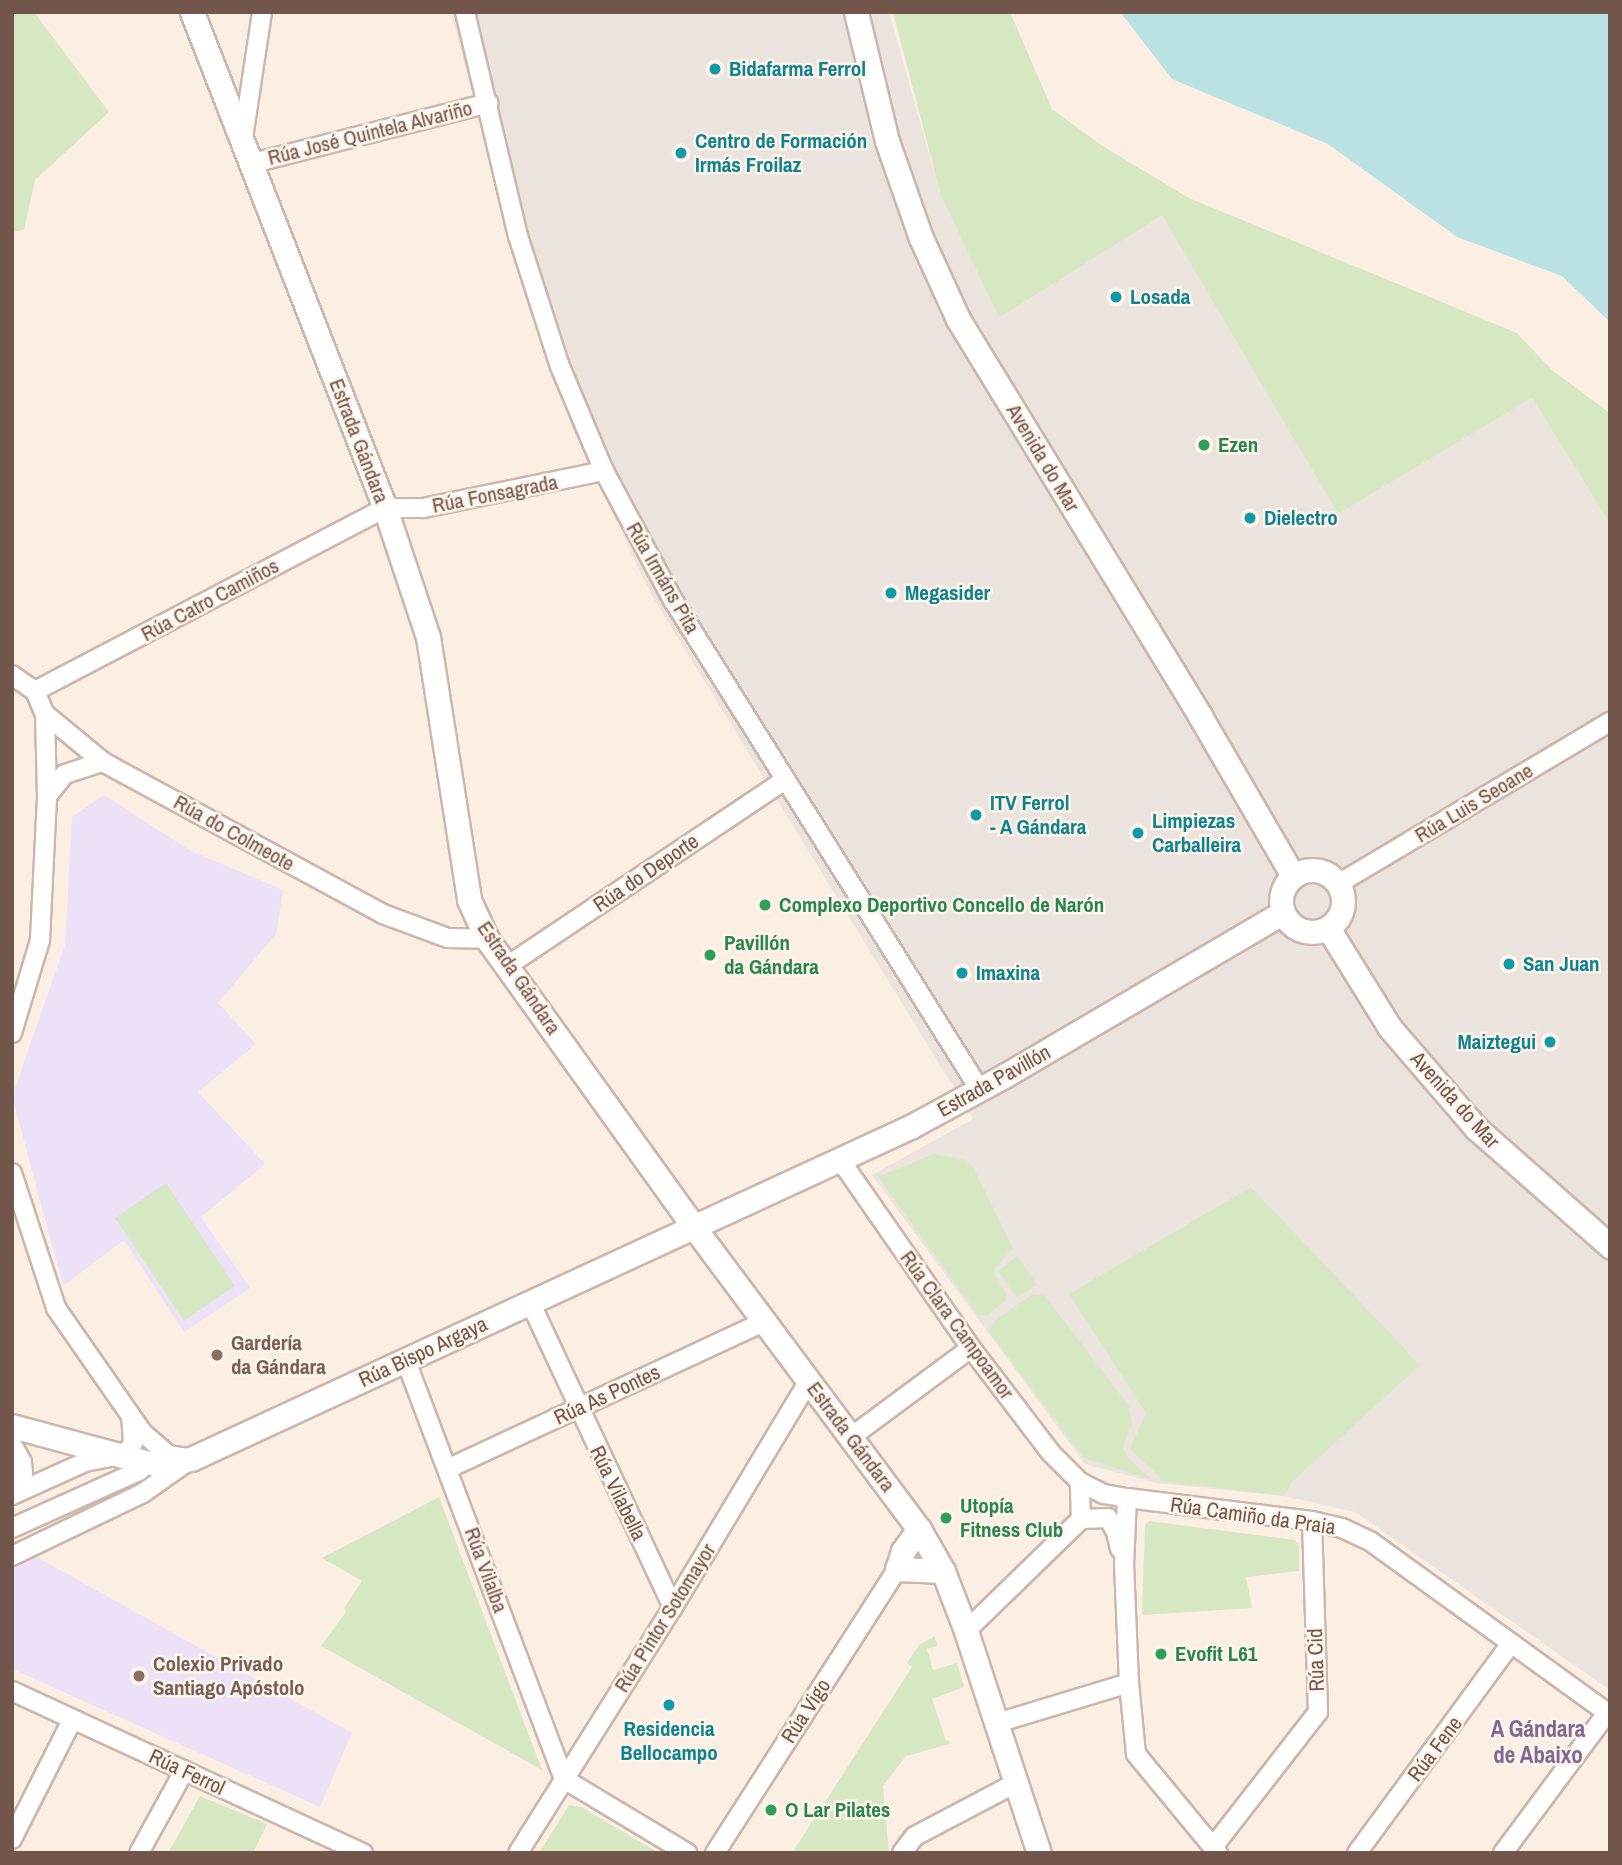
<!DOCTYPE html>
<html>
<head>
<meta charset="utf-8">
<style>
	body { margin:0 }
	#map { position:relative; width:1622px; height:1865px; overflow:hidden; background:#fbefe4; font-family:"Archivo Narrow",sans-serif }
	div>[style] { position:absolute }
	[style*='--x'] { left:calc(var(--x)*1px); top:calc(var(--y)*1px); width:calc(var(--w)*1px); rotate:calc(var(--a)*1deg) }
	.industrial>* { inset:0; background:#ebe3de }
	.education>* { inset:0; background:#ece1f7 }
	.green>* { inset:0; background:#d6e8c3 }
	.water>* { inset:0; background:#bae2e3 }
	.roads { filter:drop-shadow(2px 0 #ccb6ab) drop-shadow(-2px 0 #ccb6ab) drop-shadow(0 2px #ccb6ab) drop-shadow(0 -2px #ccb6ab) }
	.minor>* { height:18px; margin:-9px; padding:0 9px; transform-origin:9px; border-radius:9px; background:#fff }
	.tertiary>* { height:23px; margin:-11.5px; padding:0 11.5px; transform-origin:11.5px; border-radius:11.5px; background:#fff }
	.tertiary>.ring { margin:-11.5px; padding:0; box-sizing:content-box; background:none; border:23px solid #fff; border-radius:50% }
	.dots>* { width:19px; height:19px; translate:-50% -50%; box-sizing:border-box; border:4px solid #fef4ea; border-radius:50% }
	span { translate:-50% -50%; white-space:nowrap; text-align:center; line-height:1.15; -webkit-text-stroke:5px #fef4ea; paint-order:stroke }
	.culture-label { font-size:21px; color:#0d838f; font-weight:700 }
	.left { translate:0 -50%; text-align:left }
	.right { translate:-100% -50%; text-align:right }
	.street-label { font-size:21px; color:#72554b }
	.leisure-label { font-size:21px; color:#27864d; font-weight:700 }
	.education-label { font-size:21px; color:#785e54; font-weight:700 }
	.neighbourhood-label { font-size:23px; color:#806795; font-weight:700 }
	.frame { position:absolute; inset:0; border:14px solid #72554b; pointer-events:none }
</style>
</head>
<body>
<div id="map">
	<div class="industrial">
		<i style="clip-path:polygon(451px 12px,889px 12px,941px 196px,999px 318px,1162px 214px,1338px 514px,1532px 398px,1610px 524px,1610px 1690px,1355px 1512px,1284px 1496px,1157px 1483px,1085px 1464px,872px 1175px,973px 1119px,651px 594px,572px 428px,506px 226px)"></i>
	</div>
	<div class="education">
		<i style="clip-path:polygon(104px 795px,191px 851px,283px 890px,276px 934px,218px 1003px,256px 1044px,198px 1092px,265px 1164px,201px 1217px,250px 1288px,184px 1332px,124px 1240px,63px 1286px,12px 1096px,65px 945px,72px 817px)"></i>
		<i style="clip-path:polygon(35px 1556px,352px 1733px,320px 1807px,12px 1669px,12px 1566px)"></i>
	</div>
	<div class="green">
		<i style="clip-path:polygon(12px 12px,34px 12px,109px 112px,35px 180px,24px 230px,12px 232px)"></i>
		<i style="clip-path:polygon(893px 12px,1010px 12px,1052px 109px,1104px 147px,1189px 198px,1517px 333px,1553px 371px,1610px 413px,1610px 524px,1532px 398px,1338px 514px,1162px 215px,999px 318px,941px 196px)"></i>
		<i style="clip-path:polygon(934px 1154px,966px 1160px,973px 1167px,1013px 1248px,995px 1268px,994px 1274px,1006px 1293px,1005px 1301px,987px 1316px,978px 1315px,878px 1177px)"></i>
		<i style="clip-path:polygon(166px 1183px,235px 1286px,184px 1321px,115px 1218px)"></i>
		<i style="clip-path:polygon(1251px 1187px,1420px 1365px,1292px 1482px,1284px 1496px,1161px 1481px,1159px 1476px,1130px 1449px,1146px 1413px,1069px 1294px)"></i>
		<i style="clip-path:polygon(1017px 1256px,1037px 1285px,1016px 1297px,998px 1271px)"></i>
		<i style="clip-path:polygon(1033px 1294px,1045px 1296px,1129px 1406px,1132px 1423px,1123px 1447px,1129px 1459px,1152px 1480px,1084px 1458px,989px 1332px,994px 1321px)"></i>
		<i style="clip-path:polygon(439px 1497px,542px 1770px,321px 1646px,346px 1612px,344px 1608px,362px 1581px,322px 1558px)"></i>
		<i style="clip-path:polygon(1149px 1521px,1295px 1540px,1299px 1546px,1299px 1571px,1246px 1577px,1252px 1608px,1142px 1615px,1145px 1525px)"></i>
		<i style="clip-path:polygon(935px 1636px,937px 1646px,927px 1649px,933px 1670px,957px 1663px,964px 1687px,932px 1699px,946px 1741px,949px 1740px,950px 1744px,906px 1756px,883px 1786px,889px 1853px,792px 1853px,912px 1667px,907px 1663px,919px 1645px)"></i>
		<i style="clip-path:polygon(200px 1796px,267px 1824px,253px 1853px,168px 1853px)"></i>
		<i style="clip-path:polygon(569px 1805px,581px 1807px,659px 1853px,539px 1853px)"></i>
	</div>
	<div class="water">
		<i style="clip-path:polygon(1120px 12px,1610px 12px,1610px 322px,1562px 276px,1457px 237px,1328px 144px,1172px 79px)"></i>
	</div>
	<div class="roads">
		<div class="minor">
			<i style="--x:465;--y:12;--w:230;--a:76.7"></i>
			<i style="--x:518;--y:236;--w:134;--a:72.2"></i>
			<i style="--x:559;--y:364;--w:116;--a:67.2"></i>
			<i style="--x:604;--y:471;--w:146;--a:61.9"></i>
			<i style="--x:673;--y:600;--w:578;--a:57.93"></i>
			<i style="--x:243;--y:138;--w:127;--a:-81.4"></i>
			<i style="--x:253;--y:163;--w:243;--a:-14.3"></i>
			<i style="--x:12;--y:675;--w:28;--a:35"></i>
			<i style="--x:35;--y:691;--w:25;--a:67"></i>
			<i style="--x:45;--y:714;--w:75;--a:39.6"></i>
			<i style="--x:103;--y:762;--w:319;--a:28.5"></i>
			<i style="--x:383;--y:914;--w:69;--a:20.3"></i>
			<i style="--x:448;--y:938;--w:39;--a:1"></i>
			<i style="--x:35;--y:691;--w:395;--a:-27.6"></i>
			<i style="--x:385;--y:508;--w:38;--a:0"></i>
			<i style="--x:423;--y:508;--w:185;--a:-11.6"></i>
			<i style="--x:47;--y:796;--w:28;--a:-51"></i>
			<i style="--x:65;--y:774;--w:40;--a:-18"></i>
			<i style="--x:1338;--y:884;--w:317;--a:-30.8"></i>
			<i style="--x:507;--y:966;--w:334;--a:-33.8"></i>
			<i style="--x:12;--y:1033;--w:97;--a:-73.2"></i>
			<i style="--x:40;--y:940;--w:144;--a:-87.2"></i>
			<i style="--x:47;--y:796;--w:82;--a:-91.4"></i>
			<i style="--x:841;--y:1161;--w:228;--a:55.2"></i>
			<i style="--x:971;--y:1348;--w:132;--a:52.7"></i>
			<i style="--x:1051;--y:1453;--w:41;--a:45"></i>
			<i style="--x:1080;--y:1482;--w:27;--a:27"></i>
			<i style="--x:1104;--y:1494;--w:23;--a:10"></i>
			<i style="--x:1127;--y:1498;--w:186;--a:7.1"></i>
			<i style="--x:1312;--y:1521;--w:31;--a:13"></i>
			<i style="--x:1342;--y:1528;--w:31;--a:25"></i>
			<i style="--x:1370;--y:1541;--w:296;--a:35.9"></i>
			<i style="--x:12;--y:1173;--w:142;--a:71.9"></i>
			<i style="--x:56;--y:1308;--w:152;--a:55.2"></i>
			<i style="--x:143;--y:1433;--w:33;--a:41"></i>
			<i style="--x:168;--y:1455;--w:19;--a:9"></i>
			<i style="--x:530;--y:1302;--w:337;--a:64.9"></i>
			<i style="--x:406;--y:1361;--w:447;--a:69.3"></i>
			<i style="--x:564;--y:1779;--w:144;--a:31"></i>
			<i style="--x:851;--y:1437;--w:149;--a:-36.6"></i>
			<i style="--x:12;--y:1444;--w:21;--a:61"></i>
			<i style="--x:22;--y:1462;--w:11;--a:85"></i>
			<i style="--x:23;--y:1473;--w:25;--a:117"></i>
			<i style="--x:449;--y:1468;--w:349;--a:-24.9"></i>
			<i style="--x:12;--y:1495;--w:80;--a:-24.3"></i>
			<i style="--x:85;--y:1462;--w:42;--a:-11"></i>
			<i style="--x:126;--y:1454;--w:13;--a:-58"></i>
			<i style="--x:133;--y:1443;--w:26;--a:-94"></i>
			<i style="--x:1081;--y:1519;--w:27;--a:-2"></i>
			<i style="--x:1108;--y:1518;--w:16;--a:60"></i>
			<i style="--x:1116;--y:1532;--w:17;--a:77"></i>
			<i style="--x:12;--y:1528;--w:139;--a:-24.2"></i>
			<i style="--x:139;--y:1471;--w:12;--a:-42"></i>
			<i style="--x:12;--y:1556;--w:145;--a:-25.7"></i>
			<i style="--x:143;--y:1493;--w:57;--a:-35.1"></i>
			<i style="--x:966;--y:1631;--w:161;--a:-44.2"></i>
			<i style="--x:1081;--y:1519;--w:37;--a:-92"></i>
			<i style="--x:1129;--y:1683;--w:71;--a:84.4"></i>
			<i style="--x:1136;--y:1754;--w:129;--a:50.4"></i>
			<i style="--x:12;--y:1691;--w:387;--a:24.8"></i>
			<i style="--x:997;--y:1723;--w:138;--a:-16.9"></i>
			<i style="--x:1129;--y:1683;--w:117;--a:-92.4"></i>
			<i style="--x:1124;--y:1566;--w:68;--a:-87.5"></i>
			<i style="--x:12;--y:1839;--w:127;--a:-63.2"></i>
			<i style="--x:69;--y:1726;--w:9;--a:-36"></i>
			<i style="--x:1213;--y:1847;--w:171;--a:-52.1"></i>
			<i style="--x:1318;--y:1712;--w:191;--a:-91.8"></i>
			<i style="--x:139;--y:1853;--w:94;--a:-61.2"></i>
			<i style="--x:518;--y:1853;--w:291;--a:-57.8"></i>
			<i style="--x:673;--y:1607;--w:264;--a:-59"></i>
			<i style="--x:715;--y:1853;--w:337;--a:-57.3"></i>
			<i style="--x:902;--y:1853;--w:21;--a:-53"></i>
			<i style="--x:915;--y:1836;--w:114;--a:-27.7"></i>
			<i style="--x:1357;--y:1853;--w:260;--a:-53.7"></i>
			<i style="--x:1503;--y:1853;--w:174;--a:-53.4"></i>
		</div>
		<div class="tertiary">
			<i style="--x:192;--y:12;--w:532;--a:68.74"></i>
			<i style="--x:385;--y:508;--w:136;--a:71.6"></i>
			<i style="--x:428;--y:637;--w:266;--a:81.1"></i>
			<i style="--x:469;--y:900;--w:43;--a:65.2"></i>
			<i style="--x:487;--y:939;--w:353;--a:54.3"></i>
			<i style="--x:693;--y:1226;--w:378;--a:53.3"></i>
			<i style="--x:919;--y:1529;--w:48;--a:60.3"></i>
			<i style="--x:943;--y:1571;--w:64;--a:69"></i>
			<i style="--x:966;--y:1631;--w:234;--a:71.8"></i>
			<i style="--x:856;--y:12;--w:133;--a:76.5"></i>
			<i style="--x:887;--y:141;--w:103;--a:70.7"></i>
			<i style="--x:921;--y:238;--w:89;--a:65.4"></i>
			<i style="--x:958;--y:319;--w:465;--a:58.6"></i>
			<i style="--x:1200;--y:716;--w:185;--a:59.8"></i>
			<i class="ring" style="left:1281px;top:870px;width:39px;height:39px"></i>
			<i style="--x:1328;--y:928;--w:118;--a:58.2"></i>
			<i style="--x:1390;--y:1028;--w:132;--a:49.3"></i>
			<i style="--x:1476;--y:1128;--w:179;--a:41.4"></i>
			<i style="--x:12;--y:1426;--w:141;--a:15.2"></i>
			<i style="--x:148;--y:1463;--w:19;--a:3"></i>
			<i style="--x:167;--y:1464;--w:25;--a:-12"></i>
			<i style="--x:191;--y:1459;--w:794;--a:-24.79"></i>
			<i style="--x:912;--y:1126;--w:105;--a:-28.5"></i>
			<i style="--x:1004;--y:1076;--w:322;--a:-30.4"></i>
			<i style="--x:919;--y:1529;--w:27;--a:126"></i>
			<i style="--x:903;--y:1551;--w:19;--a:108"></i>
			<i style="--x:897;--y:1569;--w:46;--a:2.5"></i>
		</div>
	</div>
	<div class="dots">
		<i style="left:715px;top:69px;background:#0f9aa8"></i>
		<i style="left:681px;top:153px;background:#0f9aa8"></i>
		<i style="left:1116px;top:297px;background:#0f9aa8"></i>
		<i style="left:1204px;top:445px;background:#2e9e5b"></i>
		<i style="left:1250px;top:518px;background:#0f9aa8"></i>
		<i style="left:891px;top:593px;background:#0f9aa8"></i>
		<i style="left:976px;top:815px;background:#0f9aa8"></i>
		<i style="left:1138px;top:833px;background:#0f9aa8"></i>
		<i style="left:765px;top:905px;background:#2e9e5b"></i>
		<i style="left:710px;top:955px;background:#2e9e5b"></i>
		<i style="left:1509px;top:964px;background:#0f9aa8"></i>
		<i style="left:962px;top:973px;background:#0f9aa8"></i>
		<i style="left:1550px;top:1042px;background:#0f9aa8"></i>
		<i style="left:217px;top:1355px;background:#8d6e63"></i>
		<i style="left:946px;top:1518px;background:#2e9e5b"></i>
		<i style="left:1161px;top:1654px;background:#2e9e5b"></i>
		<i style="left:139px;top:1676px;background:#8d6e63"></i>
		<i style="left:669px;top:1705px;background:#0f9aa8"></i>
		<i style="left:771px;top:1810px;background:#2e9e5b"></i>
	</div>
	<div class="culture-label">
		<span class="left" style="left:729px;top:69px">Bidafarma Ferrol</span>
		<span class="left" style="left:695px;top:153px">Centro de Formación<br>Irmás Froilaz</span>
		<span class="left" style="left:1130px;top:297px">Losada</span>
		<span class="left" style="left:1264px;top:518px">Dielectro</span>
		<span class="left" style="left:905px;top:593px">Megasider</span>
		<span class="left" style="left:990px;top:815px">ITV Ferrol<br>- A Gándara</span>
		<span class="left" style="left:1152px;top:833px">Limpiezas<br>Carballeira</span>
		<span class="left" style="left:1523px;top:964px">San Juan</span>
		<span class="left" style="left:976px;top:973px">Imaxina</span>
		<span class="right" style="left:1536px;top:1042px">Maiztegui</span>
		<span style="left:669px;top:1741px">Residencia<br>Bellocampo</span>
	</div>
	<div class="street-label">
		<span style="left:370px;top:133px;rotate:-14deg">Rúa José Quintela Alvariño</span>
		<span style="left:359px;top:441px;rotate:69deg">Estrada Gándara</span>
		<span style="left:1043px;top:458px;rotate:59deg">Avenida do Mar</span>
		<span style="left:495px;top:494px;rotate:-11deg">Rúa Fonsagrada</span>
		<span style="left:663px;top:578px;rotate:60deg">Rúa Irmáns Pita</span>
		<span style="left:210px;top:600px;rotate:-28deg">Rúa Catro Camiños</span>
		<span style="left:1474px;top:803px;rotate:-31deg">Rúa Luis Seoane</span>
		<span style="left:234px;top:833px;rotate:29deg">Rúa do Colmeote</span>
		<span style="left:646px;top:873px;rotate:-34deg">Rúa do Deporte</span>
		<span style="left:519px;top:978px;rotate:56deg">Estrada Gándara</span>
		<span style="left:994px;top:1081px;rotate:-29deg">Estrada Pavillón</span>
		<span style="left:1455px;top:1100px;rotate:48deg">Avenida do Mar</span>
		<span style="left:957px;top:1325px;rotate:54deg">Rúa Clara Campoamor</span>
		<span style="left:423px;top:1352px;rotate:-25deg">Rúa Bispo Argaya</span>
		<span style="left:607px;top:1395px;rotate:-25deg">Rúa As Pontes</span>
		<span style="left:851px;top:1437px;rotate:53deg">Estrada Gándara</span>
		<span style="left:618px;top:1493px;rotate:64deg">Rúa Vilabella</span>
		<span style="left:1253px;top:1516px;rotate:8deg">Rúa Camiño da Praia</span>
		<span style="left:486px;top:1570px;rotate:70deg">Rúa Vilalba</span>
		<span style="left:665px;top:1618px;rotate:-58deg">Rúa Pintor Sotomayor</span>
		<span style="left:1316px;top:1660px;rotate:-92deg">Rúa Cid</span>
		<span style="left:806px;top:1711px;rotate:-57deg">Rúa Vigo</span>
		<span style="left:1435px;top:1749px;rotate:-53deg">Rúa Fene</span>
		<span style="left:187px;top:1772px;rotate:25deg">Rúa Ferrol</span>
	</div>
	<div class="leisure-label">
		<span class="left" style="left:1218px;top:445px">Ezen</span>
		<span class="left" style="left:779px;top:905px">Complexo Deportivo Concello de Narón</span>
		<span class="left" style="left:724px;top:955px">Pavillón<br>da Gándara</span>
		<span class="left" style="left:960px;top:1518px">Utopía<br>Fitness Club</span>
		<span class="left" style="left:1175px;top:1654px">Evofit L61</span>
		<span class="left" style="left:785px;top:1810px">O Lar Pilates</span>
	</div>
	<div class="education-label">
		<span class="left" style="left:231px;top:1355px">Gardería<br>da Gándara</span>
		<span class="left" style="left:153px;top:1676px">Colexio Privado<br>Santiago Apóstolo</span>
	</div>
	<div class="neighbourhood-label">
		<span style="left:1538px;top:1742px">A Gándara<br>de Abaixo</span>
	</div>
	<div class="frame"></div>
</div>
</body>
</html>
